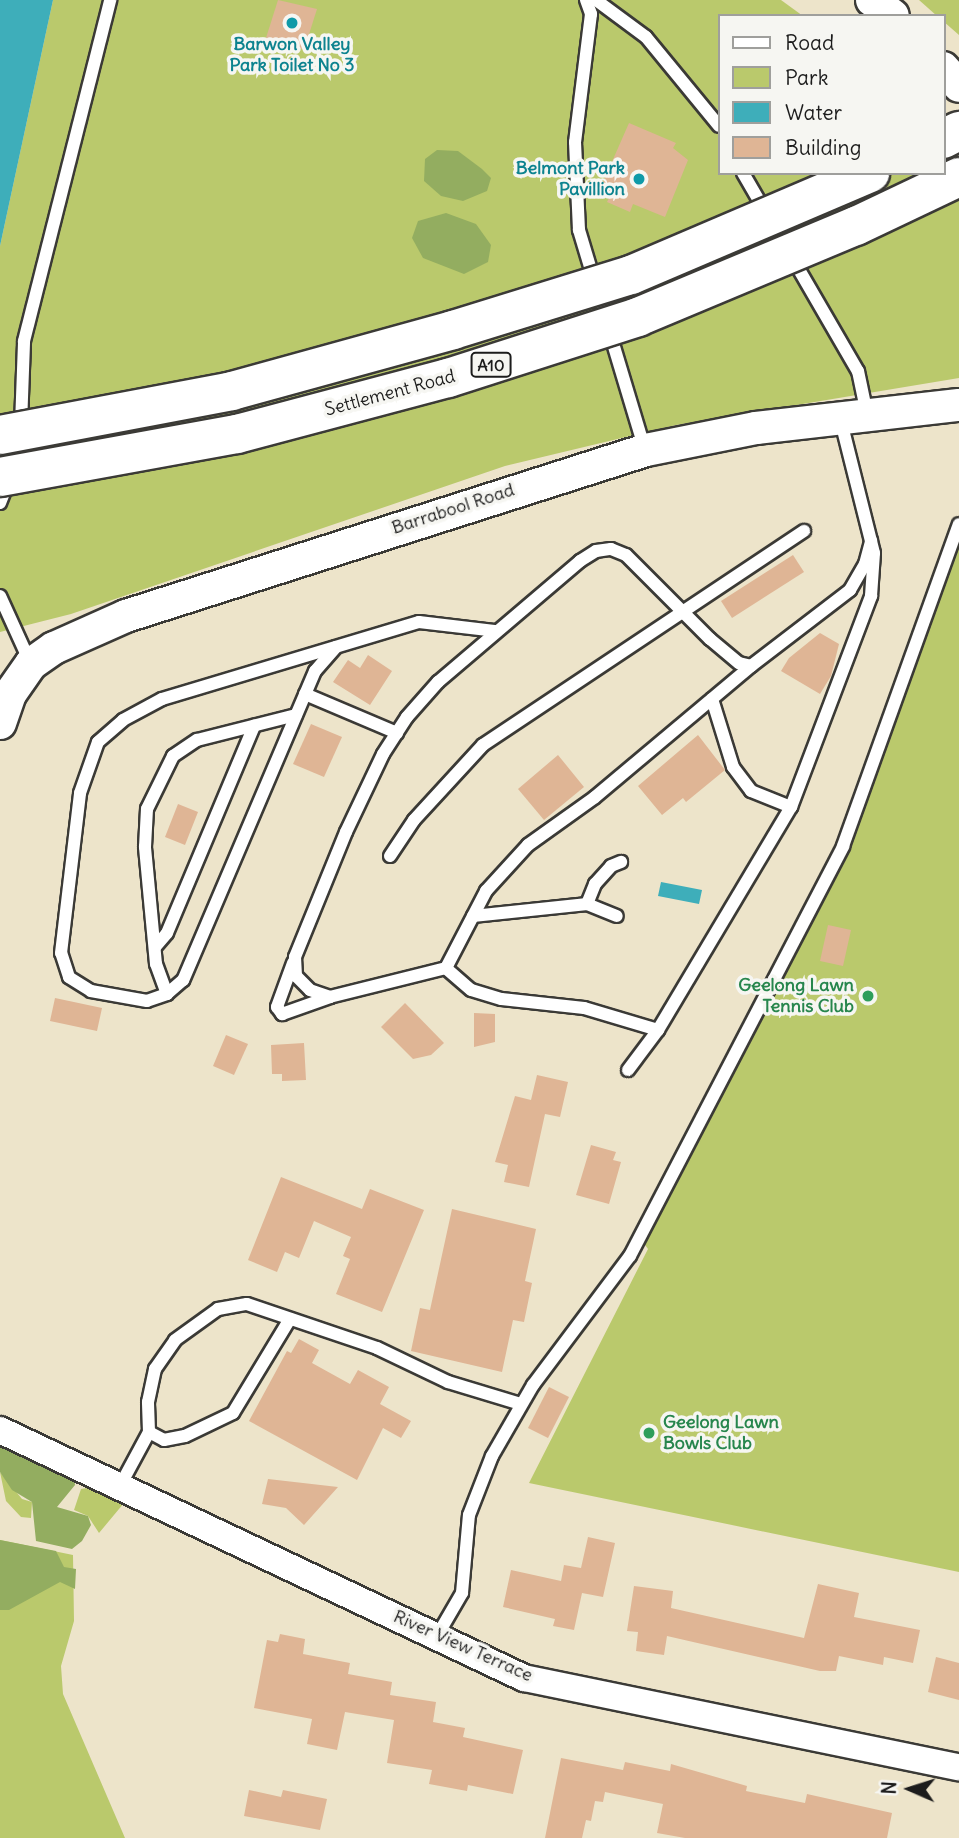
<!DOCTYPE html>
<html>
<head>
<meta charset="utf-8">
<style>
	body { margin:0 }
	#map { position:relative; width:959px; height:1838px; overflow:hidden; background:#ede4ca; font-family:Delius,sans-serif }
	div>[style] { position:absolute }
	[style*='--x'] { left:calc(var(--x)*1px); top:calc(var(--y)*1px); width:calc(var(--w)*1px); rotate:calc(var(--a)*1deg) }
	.green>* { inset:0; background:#bac96c }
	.forest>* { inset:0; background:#93ad60 }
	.water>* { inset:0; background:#3eaeba }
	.building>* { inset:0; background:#dfb595 }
	.roads { filter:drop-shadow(2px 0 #3b3a36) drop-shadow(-2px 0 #3b3a36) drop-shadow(0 2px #3b3a36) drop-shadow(0 -2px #3b3a36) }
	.service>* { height:12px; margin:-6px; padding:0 6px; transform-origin:6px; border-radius:6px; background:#fff }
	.minor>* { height:26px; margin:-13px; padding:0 13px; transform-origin:13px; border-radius:13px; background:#fff }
	.tertiary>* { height:32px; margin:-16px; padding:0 16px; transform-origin:16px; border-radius:16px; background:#fff }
	.trunk>* { height:38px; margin:-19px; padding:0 19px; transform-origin:19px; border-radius:19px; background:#fff }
	.bridges { filter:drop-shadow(2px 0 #3b3a36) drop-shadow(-2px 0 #3b3a36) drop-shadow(0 2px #3b3a36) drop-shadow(0 -2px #3b3a36) }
	.trunk-bridge>* { height:38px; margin:-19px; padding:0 19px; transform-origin:19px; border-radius:19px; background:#fff }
	.dots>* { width:19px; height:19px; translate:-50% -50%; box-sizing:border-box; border:4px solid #f6f6f2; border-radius:50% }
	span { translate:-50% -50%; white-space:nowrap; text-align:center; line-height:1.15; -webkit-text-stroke:7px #f6f6f2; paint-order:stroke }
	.shield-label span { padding:2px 5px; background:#f6f6f2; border:2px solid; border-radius:5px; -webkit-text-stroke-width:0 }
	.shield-label { font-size:16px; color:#1c1c1c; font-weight:700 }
	.culture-label { font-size:18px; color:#0d838f; font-weight:700 }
	.right { translate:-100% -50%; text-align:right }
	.street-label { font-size:18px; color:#1c1c1c }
	.leisure-label { font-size:18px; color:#27864d; font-weight:700 }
	.left { translate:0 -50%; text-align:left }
	.legend { position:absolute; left:718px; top:14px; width:228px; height:161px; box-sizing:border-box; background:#f6f6f2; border:2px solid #9f9f9c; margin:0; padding:9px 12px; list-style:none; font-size:21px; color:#1c1c1c }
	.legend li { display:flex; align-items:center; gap:14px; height:35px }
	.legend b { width:35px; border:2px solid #9f9f9c }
	.north { position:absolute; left:875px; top:1754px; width:70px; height:70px; -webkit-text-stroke:5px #f6f6f2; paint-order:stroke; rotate:273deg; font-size:19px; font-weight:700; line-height:28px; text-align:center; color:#1c1c1c }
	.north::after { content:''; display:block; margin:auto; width:24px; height:32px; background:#1c1c1c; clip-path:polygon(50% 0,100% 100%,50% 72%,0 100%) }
</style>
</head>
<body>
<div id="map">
	<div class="green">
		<i style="clip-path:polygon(53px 0,781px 0,803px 16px,719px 16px,719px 173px,943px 173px,943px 144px,959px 159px,959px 378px,676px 425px,505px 466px,71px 614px,0 632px,0 246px)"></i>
		<i style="clip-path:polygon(919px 0,959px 0,959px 35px,943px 21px,943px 16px,937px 16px)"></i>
		<i style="clip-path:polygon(959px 546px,959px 1572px,529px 1483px,648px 1249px,643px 1242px,851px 838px)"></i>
		<i style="clip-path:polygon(0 1472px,22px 1499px,32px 1502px,31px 1518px,21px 1517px,6px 1501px)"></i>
		<i style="clip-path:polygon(87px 1488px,124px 1503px,99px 1533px,88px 1516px,74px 1510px,81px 1489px)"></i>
		<i style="clip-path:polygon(0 1540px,73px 1555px,74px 1621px,61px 1666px,63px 1694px,125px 1838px,0 1838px)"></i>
	</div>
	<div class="forest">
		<i style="clip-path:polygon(437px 150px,458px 151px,482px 169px,491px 178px,487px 191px,463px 201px,441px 196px,424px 181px,425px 159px)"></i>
		<i style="clip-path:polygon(446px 213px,476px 224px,491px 245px,488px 262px,464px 274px,423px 258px,412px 238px,418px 221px)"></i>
		<i style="clip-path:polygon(0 1445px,74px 1477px,75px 1485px,57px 1507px,88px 1516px,91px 1525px,82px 1541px,72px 1549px,36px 1541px,32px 1502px,12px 1490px,0 1472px)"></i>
		<i style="clip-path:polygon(0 1540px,56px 1551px,64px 1567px,76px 1569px,75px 1589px,60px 1582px,9px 1610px,0 1610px)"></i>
	</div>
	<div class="water">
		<i style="clip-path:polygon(0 0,53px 0,0 246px)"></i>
		<i style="clip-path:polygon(661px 882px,702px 890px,699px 904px,658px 896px)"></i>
	</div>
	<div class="building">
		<i style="clip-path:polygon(278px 0,317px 9px,304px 50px,266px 38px)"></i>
		<i style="clip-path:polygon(629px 123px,676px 143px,673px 148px,688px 160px,665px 217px,633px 204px,630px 212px,607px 202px,611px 194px,600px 189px)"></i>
		<i style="clip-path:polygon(793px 555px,804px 572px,732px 618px,721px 601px)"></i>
		<i style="clip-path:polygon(820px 633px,839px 644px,831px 676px,820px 694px,781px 671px,789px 658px)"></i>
		<i style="clip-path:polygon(368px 655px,392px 671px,370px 705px,333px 682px,348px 660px,360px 668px)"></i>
		<i style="clip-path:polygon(311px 724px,342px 737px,324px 777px,293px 764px)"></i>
		<i style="clip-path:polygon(698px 735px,725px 770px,686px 802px,683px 798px,662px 815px,638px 786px)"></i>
		<i style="clip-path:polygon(558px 755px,584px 787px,544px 820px,518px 789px)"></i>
		<i style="clip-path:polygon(178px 804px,198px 812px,185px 845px,165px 837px)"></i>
		<i style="clip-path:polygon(828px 925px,851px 930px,843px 966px,820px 961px)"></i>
		<i style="clip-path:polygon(55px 998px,102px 1008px,97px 1031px,50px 1021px)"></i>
		<i style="clip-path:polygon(405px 1003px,444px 1043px,431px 1055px,413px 1059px,381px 1027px)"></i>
		<i style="clip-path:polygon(474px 1013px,495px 1014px,495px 1042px,474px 1047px)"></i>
		<i style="clip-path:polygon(226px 1035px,248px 1044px,234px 1075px,213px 1066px)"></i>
		<i style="clip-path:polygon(304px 1043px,306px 1080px,282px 1081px,282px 1074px,272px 1074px,271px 1045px)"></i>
		<i style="clip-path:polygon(537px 1075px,568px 1082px,560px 1117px,545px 1114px,529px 1187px,504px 1182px,508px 1165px,495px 1162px,515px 1096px,531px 1100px)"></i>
		<i style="clip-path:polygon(591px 1145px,616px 1152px,613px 1160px,621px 1162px,609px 1204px,576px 1195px)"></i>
		<i style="clip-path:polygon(281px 1177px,362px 1209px,370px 1189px,424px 1210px,382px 1312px,336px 1294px,350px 1259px,343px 1256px,351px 1237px,314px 1221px,299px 1258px,285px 1252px,277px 1272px,248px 1260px)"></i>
		<i style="clip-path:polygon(452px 1209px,536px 1229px,525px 1281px,532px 1283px,524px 1322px,513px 1320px,502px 1372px,411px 1351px,420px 1308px,430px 1310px)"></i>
		<i style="clip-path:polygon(299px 1339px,319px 1350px,312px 1363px,350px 1384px,358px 1370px,389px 1387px,380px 1404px,411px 1421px,401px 1438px,383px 1428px,357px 1480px,249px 1421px,287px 1351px,291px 1353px)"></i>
		<i style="clip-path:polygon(549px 1387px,569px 1397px,548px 1438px,528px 1428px)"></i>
		<i style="clip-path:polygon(268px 1479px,338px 1487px,304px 1525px,286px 1508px,262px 1504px)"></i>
		<i style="clip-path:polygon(588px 1537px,615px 1543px,603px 1597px,582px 1593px,574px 1630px,553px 1626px,555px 1619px,503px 1607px,511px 1570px,561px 1581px,564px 1565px,581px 1568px)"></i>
		<i style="clip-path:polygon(818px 1584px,859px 1593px,854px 1617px,920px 1630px,913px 1663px,884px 1657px,883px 1665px,839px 1656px,836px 1671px,820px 1671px,667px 1636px,664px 1655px,636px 1651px,638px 1632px,627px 1631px,634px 1586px,673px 1591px,671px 1608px,804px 1638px)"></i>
		<i style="clip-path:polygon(280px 1634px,305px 1639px,303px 1654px,350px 1663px,348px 1674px,392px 1682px,390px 1695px,436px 1702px,433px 1722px,465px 1728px,463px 1737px,523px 1750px,513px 1794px,468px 1785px,467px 1791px,429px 1784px,432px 1770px,387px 1763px,394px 1720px,345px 1712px,337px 1750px,307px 1744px,312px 1719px,254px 1708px,267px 1640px,278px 1642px)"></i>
		<i style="clip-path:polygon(936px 1657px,959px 1663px,959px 1700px,928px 1692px)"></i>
		<i style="clip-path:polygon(561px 1758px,623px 1770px,625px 1762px,670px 1771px,671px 1764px,747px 1786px,746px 1791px,805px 1803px,807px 1794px,892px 1813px,887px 1838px,685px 1838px,657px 1833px,663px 1804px,605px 1792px,603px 1802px,595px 1801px,591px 1821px,586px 1820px,582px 1838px,545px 1838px)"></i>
		<i style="clip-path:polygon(249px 1790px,281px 1797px,283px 1790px,327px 1799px,320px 1830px,244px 1816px)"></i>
	</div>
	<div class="roads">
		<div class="service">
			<i style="--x:586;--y:0;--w:15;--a:70"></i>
			<i style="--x:591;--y:14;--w:129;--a:97.1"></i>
			<i style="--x:575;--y:142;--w:88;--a:87.4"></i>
			<i style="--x:579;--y:230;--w:230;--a:73.3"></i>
			<i style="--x:596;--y:0;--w:62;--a:36.5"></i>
			<i style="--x:646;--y:37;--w:115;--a:50.6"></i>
			<i style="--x:743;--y:173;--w:229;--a:59.9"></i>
			<i style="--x:858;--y:371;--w:44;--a:78.2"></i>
			<i style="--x:0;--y:503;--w:55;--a:-68.6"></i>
			<i style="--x:20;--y:452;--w:111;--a:-87.9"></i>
			<i style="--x:24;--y:341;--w:352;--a:-75.8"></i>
			<i style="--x:0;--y:596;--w:72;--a:65.6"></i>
			<i style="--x:336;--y:647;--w:32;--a:131"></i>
			<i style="--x:315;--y:671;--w:336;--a:113.1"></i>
			<i style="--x:183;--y:980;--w:21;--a:139"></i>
			<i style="--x:167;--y:994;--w:21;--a:161"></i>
			<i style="--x:147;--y:1001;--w:57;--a:-169.9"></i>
			<i style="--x:91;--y:991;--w:26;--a:-148"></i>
			<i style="--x:69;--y:977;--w:25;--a:-108"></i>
			<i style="--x:61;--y:953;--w:161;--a:-83.2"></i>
			<i style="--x:80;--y:793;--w:54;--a:-70.6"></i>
			<i style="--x:98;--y:742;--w:33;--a:-41"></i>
			<i style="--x:123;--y:720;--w:44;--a:-28.3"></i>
			<i style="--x:162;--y:699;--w:268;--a:-16.7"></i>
			<i style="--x:419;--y:622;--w:78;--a:6.7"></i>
			<i style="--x:305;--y:694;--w:100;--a:23"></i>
			<i style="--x:712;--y:699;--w:71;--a:72.8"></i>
			<i style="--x:733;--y:767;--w:30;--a:53"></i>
			<i style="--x:751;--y:791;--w:43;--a:21.8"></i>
			<i style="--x:390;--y:856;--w:43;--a:-56.3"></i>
			<i style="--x:414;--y:820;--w:102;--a:-47.4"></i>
			<i style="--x:483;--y:745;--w:386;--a:-33.7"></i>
			<i style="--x:587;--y:904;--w:22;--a:-68"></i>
			<i style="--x:595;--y:884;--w:24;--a:-48"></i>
			<i style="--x:611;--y:866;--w:11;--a:-22"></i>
			<i style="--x:473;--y:916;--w:115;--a:-6"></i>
			<i style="--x:587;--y:904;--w:32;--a:22"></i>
			<i style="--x:155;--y:947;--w:18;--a:-49"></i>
			<i style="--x:167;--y:933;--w:225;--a:-67.2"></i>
			<i style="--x:293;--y:963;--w:47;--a:110"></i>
			<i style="--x:277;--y:1007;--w:9;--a:54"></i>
			<i style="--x:282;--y:1014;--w:51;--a:-19.5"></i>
			<i style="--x:446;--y:968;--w:87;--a:-62.5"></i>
			<i style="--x:486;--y:891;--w:62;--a:-47.6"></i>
			<i style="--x:528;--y:845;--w:82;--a:-35.6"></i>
			<i style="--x:595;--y:797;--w:204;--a:-40"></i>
			<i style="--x:167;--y:994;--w:32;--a:-110"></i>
			<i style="--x:156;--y:964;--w:118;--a:-95.4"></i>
			<i style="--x:145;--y:847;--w:38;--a:-87"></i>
			<i style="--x:147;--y:809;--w:59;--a:-63.9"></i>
			<i style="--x:173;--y:756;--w:29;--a:-34"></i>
			<i style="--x:197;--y:740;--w:102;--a:-14.2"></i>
			<i style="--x:658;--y:1030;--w:77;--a:-163.4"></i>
			<i style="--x:584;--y:1008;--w:83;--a:-173.8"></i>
			<i style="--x:501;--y:999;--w:31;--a:-163"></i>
			<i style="--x:471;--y:990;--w:33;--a:-139"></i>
			<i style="--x:446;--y:968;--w:120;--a:166"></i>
			<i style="--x:330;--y:997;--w:21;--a:-161"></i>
			<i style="--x:310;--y:990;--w:20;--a:-135"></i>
			<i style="--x:296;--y:976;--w:19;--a:-93"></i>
			<i style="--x:295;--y:957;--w:135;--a:-67.8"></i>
			<i style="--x:346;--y:832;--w:86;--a:-64.6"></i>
			<i style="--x:383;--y:754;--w:44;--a:-57"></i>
			<i style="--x:407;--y:717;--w:47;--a:-48.5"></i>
			<i style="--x:438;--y:682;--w:187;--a:-40.4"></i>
			<i style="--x:580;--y:561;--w:19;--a:-32"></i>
			<i style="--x:596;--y:551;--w:15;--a:-8"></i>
			<i style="--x:611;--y:549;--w:16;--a:22"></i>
			<i style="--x:626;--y:555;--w:119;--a:45"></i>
			<i style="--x:710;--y:639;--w:38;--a:40"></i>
			<i style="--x:739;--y:663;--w:12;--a:14"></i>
			<i style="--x:751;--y:666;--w:125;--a:-37.5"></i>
			<i style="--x:850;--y:590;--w:30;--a:-60"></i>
			<i style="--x:865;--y:564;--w:24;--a:-75"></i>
			<i style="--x:628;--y:1070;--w:50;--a:-53.1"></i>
			<i style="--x:658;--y:1030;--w:260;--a:-59.2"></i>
			<i style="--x:791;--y:807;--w:226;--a:-69.2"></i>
			<i style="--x:871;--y:596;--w:43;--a:-86"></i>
			<i style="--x:874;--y:553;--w:139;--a:-104.1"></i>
			<i style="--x:149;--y:1432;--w:17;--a:28"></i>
			<i style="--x:164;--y:1440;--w:21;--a:-11"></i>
			<i style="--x:185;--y:1436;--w:53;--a:-25.6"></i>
			<i style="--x:233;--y:1413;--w:110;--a:-58.8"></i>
			<i style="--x:121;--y:1484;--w:59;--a:-61.7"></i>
			<i style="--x:149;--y:1432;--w:30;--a:-92"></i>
			<i style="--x:148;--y:1402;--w:34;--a:-78"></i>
			<i style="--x:155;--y:1369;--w:35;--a:-55"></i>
			<i style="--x:175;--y:1340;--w:53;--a:-35.8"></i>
			<i style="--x:218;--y:1309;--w:29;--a:-10"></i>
			<i style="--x:247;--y:1304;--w:137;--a:18.7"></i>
			<i style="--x:377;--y:1348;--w:79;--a:25.6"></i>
			<i style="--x:448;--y:1382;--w:76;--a:16.8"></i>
			<i style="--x:437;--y:1636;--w:50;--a:-59.8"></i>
			<i style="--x:462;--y:1593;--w:78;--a:-84.9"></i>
			<i style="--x:469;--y:1515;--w:63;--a:-68.7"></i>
			<i style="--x:492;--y:1456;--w:82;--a:-60"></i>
			<i style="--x:533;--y:1385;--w:161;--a:-53.1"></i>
			<i style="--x:630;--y:1256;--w:462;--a:-62.5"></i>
			<i style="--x:843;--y:846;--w:342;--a:-70.2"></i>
		</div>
		<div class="minor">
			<i style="--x:0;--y:1430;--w:580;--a:25.33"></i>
			<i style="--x:524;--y:1678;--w:444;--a:11.6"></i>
		</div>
		<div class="tertiary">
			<i style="--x:872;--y:0;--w:26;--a:37"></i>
			<i style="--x:943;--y:68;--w:24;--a:48"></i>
			<i style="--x:0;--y:723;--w:31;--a:-71"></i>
			<i style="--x:10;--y:694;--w:37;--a:-55"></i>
			<i style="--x:31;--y:664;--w:28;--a:-35"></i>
			<i style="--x:54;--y:648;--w:79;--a:-24"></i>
			<i style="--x:126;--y:616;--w:546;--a:-17.7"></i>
			<i style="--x:646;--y:450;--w:112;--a:-11.3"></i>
			<i style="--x:756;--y:428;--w:204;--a:-6.5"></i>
		</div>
		<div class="trunk">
			<i style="--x:943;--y:139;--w:18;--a:-27"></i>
		</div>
	</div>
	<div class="bridges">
		<div class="trunk-bridge">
			<i style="--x:0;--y:435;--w:236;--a:-10.7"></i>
			<i style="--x:232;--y:391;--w:229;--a:-15.4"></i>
			<i style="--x:453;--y:330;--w:186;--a:-17.2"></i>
			<i style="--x:631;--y:275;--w:260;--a:-23.1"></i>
			<i style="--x:0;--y:477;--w:241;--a:-10.3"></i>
			<i style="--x:237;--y:434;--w:218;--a:-14.9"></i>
			<i style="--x:448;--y:378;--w:200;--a:-17.8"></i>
			<i style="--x:638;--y:317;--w:236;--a:-22.7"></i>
			<i style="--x:856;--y:226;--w:114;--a:-25.4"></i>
		</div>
	</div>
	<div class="dots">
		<i style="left:292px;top:23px;background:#0f9aa8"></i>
		<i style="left:639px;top:179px;background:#0f9aa8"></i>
		<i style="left:868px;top:996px;background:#2e9e5b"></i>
		<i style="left:649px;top:1433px;background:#2e9e5b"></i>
	</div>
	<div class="shield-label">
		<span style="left:491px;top:365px">A10</span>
	</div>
	<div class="culture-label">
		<span style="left:292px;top:55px">Barwon Valley<br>Park Toilet No 3</span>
		<span class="right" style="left:625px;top:179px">Belmont Park<br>Pavillion</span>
	</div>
	<div class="street-label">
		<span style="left:390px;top:393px;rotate:-15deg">Settlement Road</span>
		<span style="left:453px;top:509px;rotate:-18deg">Barrabool Road</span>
		<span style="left:463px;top:1646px;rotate:24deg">River View Terrace</span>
	</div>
	<div class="leisure-label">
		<span class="right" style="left:854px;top:996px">Geelong Lawn<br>Tennis Club</span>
		<span class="left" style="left:663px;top:1433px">Geelong Lawn<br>Bowls Club</span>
	</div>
	<ul class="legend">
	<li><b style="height:9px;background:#fff"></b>Road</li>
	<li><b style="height:19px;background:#bac96c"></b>Park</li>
	<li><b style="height:19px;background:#3eaeba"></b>Water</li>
	<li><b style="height:19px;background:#dfb595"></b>Building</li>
	</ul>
	<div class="north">N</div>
</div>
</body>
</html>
